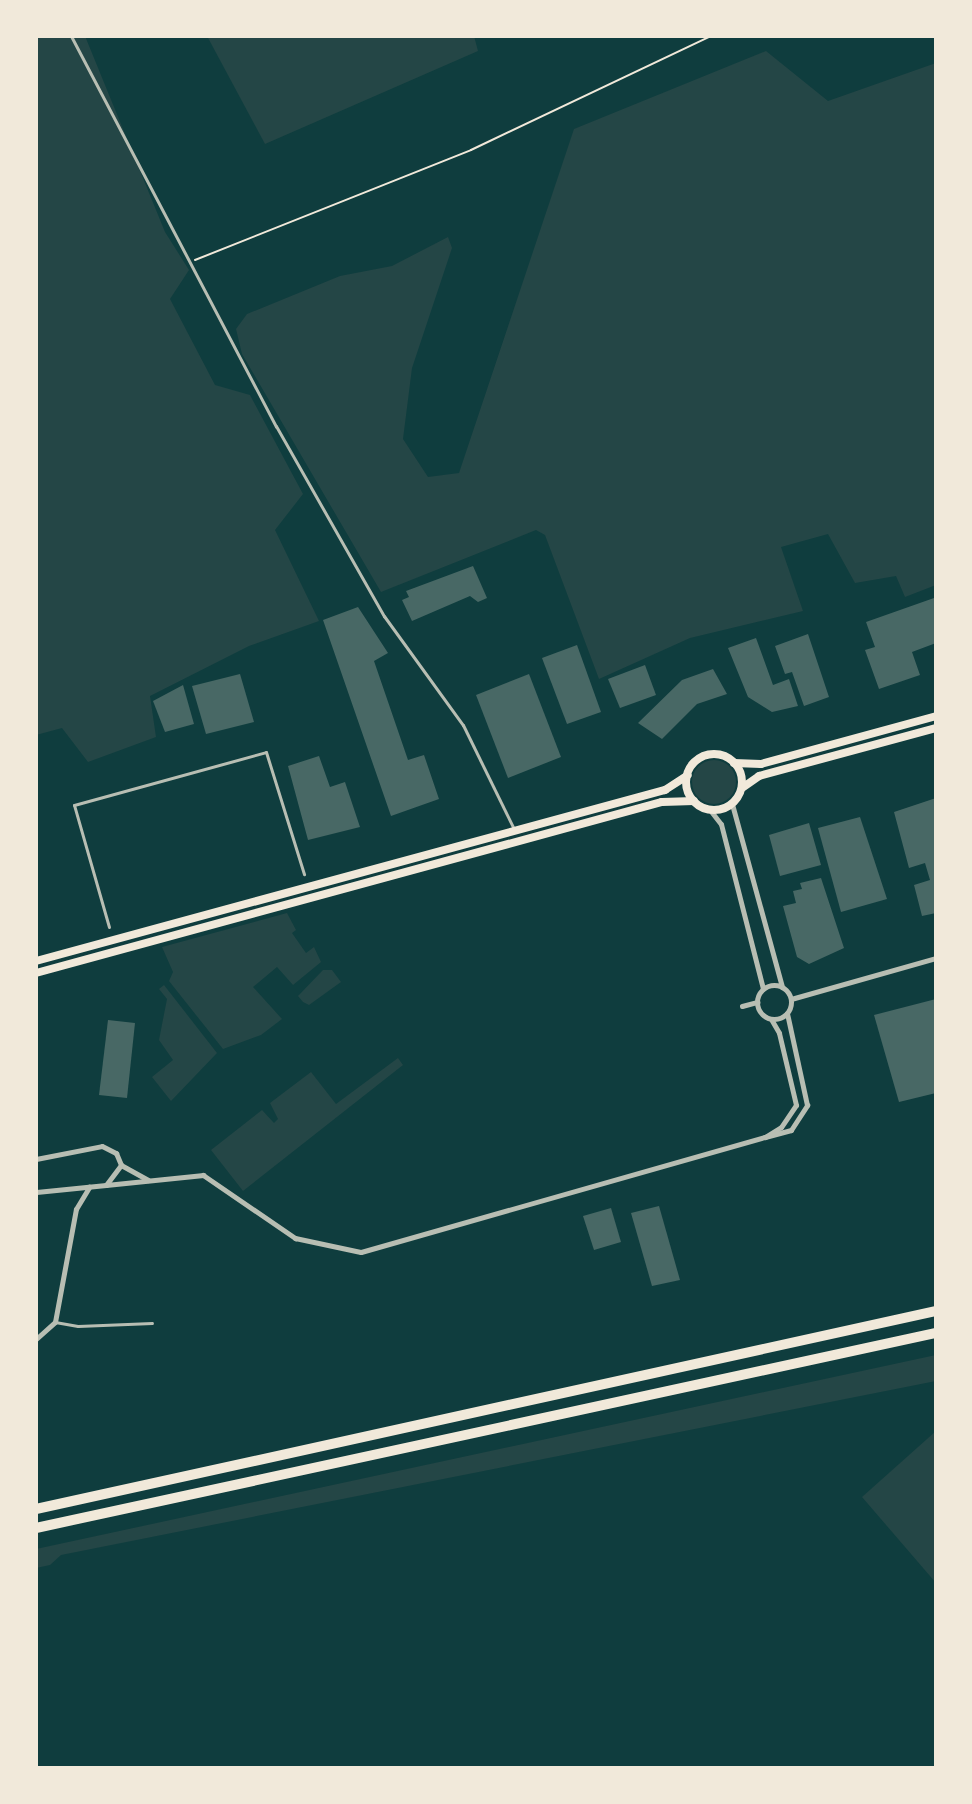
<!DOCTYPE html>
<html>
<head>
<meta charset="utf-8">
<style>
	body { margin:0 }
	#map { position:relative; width:972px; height:1804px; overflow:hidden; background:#0f3d3e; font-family:Poppins,sans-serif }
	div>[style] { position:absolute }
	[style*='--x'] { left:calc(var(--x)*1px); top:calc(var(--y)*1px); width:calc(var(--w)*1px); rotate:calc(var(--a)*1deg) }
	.green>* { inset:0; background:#244646 }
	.round { border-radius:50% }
	.building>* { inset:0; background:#486865 }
	.path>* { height:2px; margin:-1px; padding:0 1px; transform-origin:1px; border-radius:1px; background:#f1e9da }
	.service>* { height:3px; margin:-1.5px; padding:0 1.5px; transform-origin:1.5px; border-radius:1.5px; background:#b8beb3 }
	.minor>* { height:5px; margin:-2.5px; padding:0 2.5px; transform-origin:2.5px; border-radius:2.5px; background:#b8beb3 }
	.minor>.ring { margin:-2.5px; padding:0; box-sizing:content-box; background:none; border:5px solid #b8beb3; border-radius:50% }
	.secondary>* { height:8px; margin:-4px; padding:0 4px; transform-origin:4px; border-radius:4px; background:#f1e9da }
	.secondary>.ring { margin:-4px; padding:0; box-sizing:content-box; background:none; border:8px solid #f1e9da; border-radius:50% }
	.motorway>* { height:10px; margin:-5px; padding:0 5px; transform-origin:5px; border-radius:5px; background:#f1e9da }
	span { translate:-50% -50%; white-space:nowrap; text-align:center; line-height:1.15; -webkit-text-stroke:7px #f1e9da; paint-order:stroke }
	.frame { position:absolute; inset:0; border:38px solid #f1e9da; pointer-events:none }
</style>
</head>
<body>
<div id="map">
	<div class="green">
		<i style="clip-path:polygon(36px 36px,85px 36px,165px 232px,189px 270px,170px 299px,215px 385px,250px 395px,303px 494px,275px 530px,319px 621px,249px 646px,150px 696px,156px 737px,88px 762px,62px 728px,36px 735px)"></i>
		<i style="clip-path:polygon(207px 36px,474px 36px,478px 51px,265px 144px)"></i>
		<i style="clip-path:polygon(766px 51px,828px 101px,936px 63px,936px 585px,905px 597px,896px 576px,855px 583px,828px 534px,781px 547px,803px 611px,690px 638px,599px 679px,545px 535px,536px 530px,381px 592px,242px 354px,236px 329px,247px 314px,340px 276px,392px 266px,448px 237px,452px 248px,412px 368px,403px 439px,428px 477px,459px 473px,574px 129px)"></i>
		<i class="round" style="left:692px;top:760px;width:44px;height:44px"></i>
		<i style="clip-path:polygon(287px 913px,296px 930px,292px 933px,306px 953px,314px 947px,321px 962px,293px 985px,277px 967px,253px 987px,282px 1019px,261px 1035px,223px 1049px,169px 981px,173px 972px,162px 947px)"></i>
		<i style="clip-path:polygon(323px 970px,332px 970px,341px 982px,309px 1005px,303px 1002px,298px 996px)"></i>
		<i style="clip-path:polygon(164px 985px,217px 1053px,171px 1101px,152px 1077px,173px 1060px,159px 1040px,167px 999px,159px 989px)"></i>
		<i style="clip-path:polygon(398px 1058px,403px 1065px,243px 1191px,211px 1150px,262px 1110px,274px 1123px,278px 1119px,270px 1103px,311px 1072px,336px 1104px)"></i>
		<i style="clip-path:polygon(936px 1355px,936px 1381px,61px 1555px,50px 1565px,36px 1568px,36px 1549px)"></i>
		<i style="clip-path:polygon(936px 1431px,936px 1583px,862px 1497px)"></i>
	</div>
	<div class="building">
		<i style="clip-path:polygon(473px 566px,487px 598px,478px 602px,470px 596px,412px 621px,402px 600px,409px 597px,406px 591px)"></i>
		<i style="clip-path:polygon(934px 598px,936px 643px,912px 652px,920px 675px,879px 689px,865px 650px,875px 647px,866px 622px)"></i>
		<i style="clip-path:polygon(358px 607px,388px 653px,374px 661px,408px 760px,424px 755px,439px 799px,391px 816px,323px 620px)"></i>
		<i style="clip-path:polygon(808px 634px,829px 697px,804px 706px,792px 672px,785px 674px,775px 646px)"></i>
		<i style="clip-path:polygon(756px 638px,773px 685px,789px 679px,798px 706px,772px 712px,748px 697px,728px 648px)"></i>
		<i style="clip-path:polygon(577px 645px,601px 712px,567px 724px,542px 658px)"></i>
		<i style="clip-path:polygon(645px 665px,656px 695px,620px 708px,608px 679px)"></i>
		<i style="clip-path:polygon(713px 669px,727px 694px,697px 704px,662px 739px,638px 723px,682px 680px)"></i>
		<i style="clip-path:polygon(240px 674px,254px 722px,206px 734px,192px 686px)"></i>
		<i style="clip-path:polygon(529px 674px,561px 757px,508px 778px,476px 695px)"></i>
		<i style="clip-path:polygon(183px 685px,194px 724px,165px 732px,153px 701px)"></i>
		<i style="clip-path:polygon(319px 756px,330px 787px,345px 782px,360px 827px,308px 840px,288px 766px)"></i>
		<i style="clip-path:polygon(936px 798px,936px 913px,922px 916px,914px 885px,930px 880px,925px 863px,909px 868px,894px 812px)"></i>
		<i style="clip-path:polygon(860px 817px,887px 899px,841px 912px,818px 828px)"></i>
		<i style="clip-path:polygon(809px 823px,821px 865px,780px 876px,769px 835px)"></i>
		<i style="clip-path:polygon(821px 878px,844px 948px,809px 964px,797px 957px,783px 906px,796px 903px,793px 891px,802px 889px,800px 883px)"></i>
		<i style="clip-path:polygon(936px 999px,936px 1093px,899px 1102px,874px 1015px)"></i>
		<i style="clip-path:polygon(108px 1020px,135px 1023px,127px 1098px,99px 1095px)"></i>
		<i style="clip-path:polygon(659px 1206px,680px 1280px,652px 1286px,631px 1213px)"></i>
		<i style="clip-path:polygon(611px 1208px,621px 1242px,594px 1250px,583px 1216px)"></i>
	</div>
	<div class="path">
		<i style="--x:195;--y:260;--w:297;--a:-21.7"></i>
		<i style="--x:471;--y:150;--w:266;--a:-25.4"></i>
	</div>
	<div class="service">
		<i style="--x:71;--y:36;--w:441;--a:62.3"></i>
		<i style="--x:276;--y:426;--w:219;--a:60.4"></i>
		<i style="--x:384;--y:616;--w:135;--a:54.1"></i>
		<i style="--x:463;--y:725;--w:114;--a:63.9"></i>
		<i style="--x:109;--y:927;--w:127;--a:-106"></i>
		<i style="--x:74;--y:805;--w:199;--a:-15.4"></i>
		<i style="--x:266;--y:752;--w:128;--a:72.7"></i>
		<i style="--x:55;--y:1322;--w:23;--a:10"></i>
		<i style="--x:78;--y:1326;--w:74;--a:-2.3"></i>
	</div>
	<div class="minor">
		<i style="--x:732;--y:804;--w:190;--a:74.7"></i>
		<i style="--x:710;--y:810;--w:18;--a:52"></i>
		<i style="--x:721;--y:824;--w:170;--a:75.7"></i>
		<i class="ring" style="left:757px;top:985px;width:29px;height:29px"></i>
		<i style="--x:791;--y:999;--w:151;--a:-15.8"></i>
		<i style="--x:742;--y:1006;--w:16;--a:-15"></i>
		<i style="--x:771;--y:1019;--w:16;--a:60"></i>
		<i style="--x:779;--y:1033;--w:74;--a:76.7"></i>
		<i style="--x:796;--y:1105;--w:27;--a:124"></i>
		<i style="--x:781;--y:1127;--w:19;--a:148"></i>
		<i style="--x:765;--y:1137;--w:27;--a:-15"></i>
		<i style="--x:791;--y:1130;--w:30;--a:-57"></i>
		<i style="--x:807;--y:1105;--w:94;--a:-102.3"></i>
		<i style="--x:36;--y:1159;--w:67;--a:-11.1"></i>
		<i style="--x:102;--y:1146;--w:16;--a:27"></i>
		<i style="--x:116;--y:1153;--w:13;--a:67"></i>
		<i style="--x:121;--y:1165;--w:25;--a:127"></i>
		<i style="--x:106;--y:1185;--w:70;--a:174.3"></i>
		<i style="--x:121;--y:1165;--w:31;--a:29"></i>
		<i style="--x:106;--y:1185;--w:98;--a:-5.9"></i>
		<i style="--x:203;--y:1175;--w:112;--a:34.4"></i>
		<i style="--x:295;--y:1238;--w:67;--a:12"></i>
		<i style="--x:361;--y:1252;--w:420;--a:-15.9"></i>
		<i style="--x:36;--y:1339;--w:25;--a:-42"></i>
		<i style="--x:55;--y:1322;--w:115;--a:-79.5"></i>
		<i style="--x:76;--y:1209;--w:26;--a:-59"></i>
	</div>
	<div class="secondary">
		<i class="ring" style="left:686px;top:754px;width:48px;height:48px"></i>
		<i style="--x:734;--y:763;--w:27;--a:2"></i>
		<i style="--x:761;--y:764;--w:181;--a:-15.3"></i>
		<i style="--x:742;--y:788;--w:21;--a:-35"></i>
		<i style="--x:759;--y:776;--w:183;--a:-15.2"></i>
		<i style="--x:36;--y:961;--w:652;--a:-15.21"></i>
		<i style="--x:665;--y:790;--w:27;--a:-33"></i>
		<i style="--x:36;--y:973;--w:649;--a:-15.28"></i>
		<i style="--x:662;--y:802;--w:32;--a:-2"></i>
	</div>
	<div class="motorway">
		<i style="--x:36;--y:1509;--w:922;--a:-12.41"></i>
		<i style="--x:36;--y:1528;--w:921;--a:-12.23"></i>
	</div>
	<div class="frame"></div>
</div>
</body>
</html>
